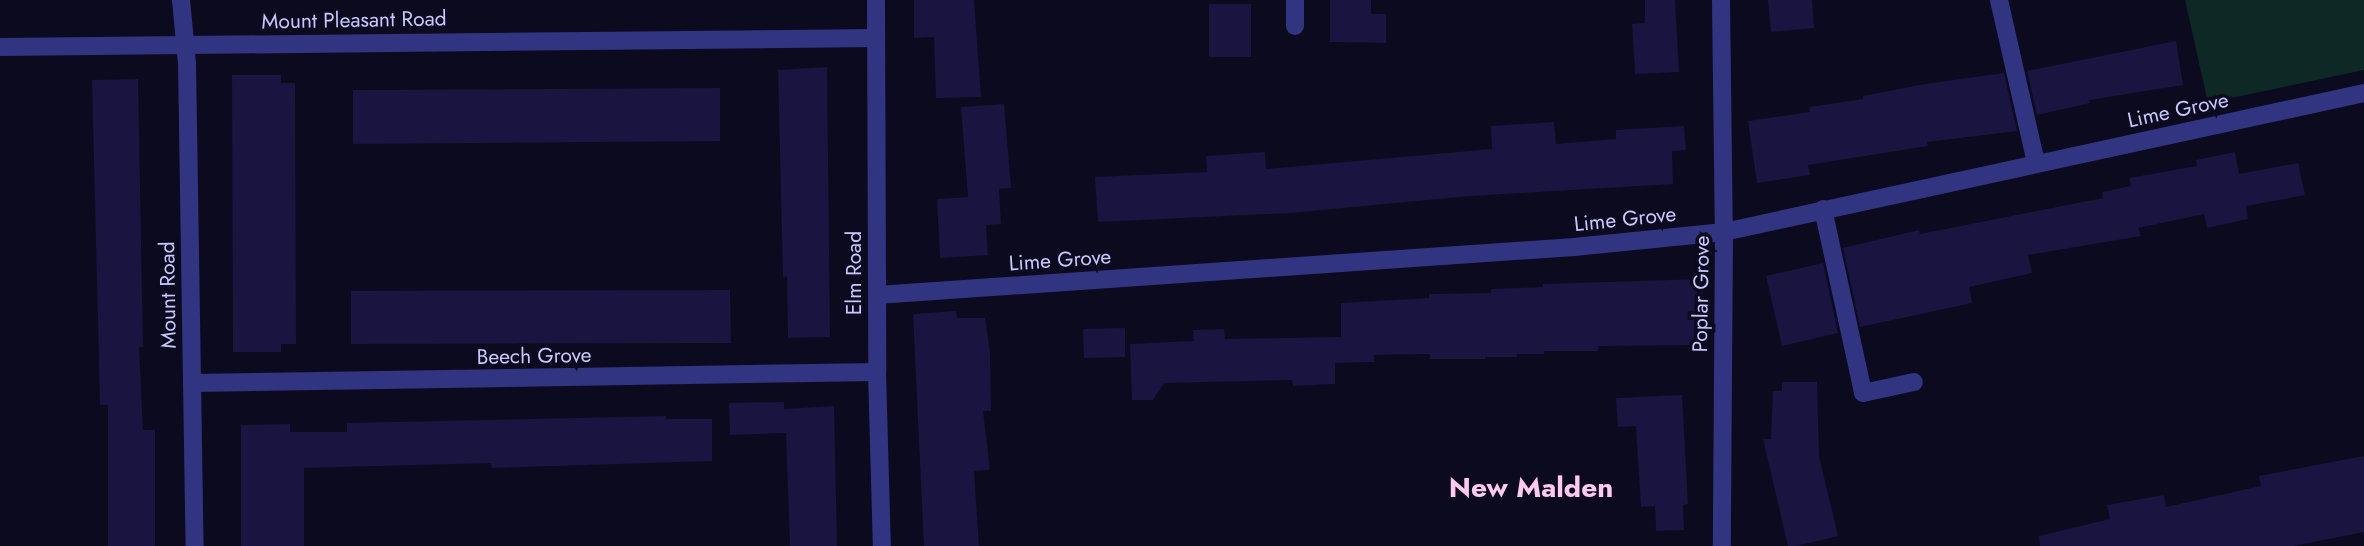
<!DOCTYPE html>
<html>
<head>
<meta charset="utf-8">
<style>
	body { margin:0 }
	#map { position:relative; width:2364px; height:546px; overflow:hidden; background:#0c0a1e; font-family:Jost,sans-serif }
	div>[style] { position:absolute }
	[style*='--x'] { left:calc(var(--x)*1px); top:calc(var(--y)*1px); width:calc(var(--w)*1px); rotate:calc(var(--a)*1deg) }
	.green>* { inset:0; background:#0d2825 }
	.building>* { inset:0; background:#191440 }
	.minor>* { height:18px; margin:-9px; padding:0 9px; transform-origin:9px; border-radius:9px; background:#313581 }
	span { translate:-50% -50%; white-space:nowrap; text-align:center; line-height:1.15; -webkit-text-stroke:7px #0c0a1e; paint-order:stroke }
	.street-label { font-size:21px; color:#c8c7ff }
	.district-label { font-size:28px; color:#ffc9f0; font-weight:700 }
</style>
</head>
<body>
<div id="map">
	<div class="green">
		<i style="clip-path:polygon(2185px 0,2364px 0,2364px 70px,2208px 103px)"></i>
	</div>
	<div class="building">
		<i style="clip-path:polygon(914px 0,974px 0,981px 97px,936px 98px,934px 37px,914px 38px)"></i>
		<i style="clip-path:polygon(1330px 0,1371px 0,1371px 14px,1386px 14px,1386px 43px,1330px 42px)"></i>
		<i style="clip-path:polygon(1645px 0,1675px 0,1679px 72px,1635px 74px,1632px 24px,1645px 23px)"></i>
		<i style="clip-path:polygon(1768px 0,1812px 0,1814px 28px,1771px 32px)"></i>
		<i style="clip-path:polygon(1209px 4px,1251px 4px,1251px 57px,1209px 57px)"></i>
		<i style="clip-path:polygon(2176px 41px,2183px 85px,2089px 100px,2090px 103px,2037px 115px,2027px 71px)"></i>
		<i style="clip-path:polygon(827px 67px,830px 337px,788px 338px,787px 276px,783px 277px,778px 70px)"></i>
		<i style="clip-path:polygon(2004px 73px,2017px 131px,1927px 142px,1928px 146px,1808px 165px,1810px 175px,1757px 183px,1748px 121px,1810px 112px,1809px 107px,1863px 99px,1863px 96px,1925px 84px)"></i>
		<i style="clip-path:polygon(232px 75px,281px 75px,281px 83px,295px 83px,296px 344px,281px 344px,281px 352px,233px 352px)"></i>
		<i style="clip-path:polygon(138px 79px,143px 347px,139px 347px,143px 430px,155px 430px,155px 546px,108px 546px,108px 405px,100px 405px,92px 80px)"></i>
		<i style="clip-path:polygon(720px 88px,720px 141px,353px 144px,353px 90px)"></i>
		<i style="clip-path:polygon(1004px 104px,1011px 188px,999px 189px,1001px 224px,986px 225px,988px 255px,940px 258px,937px 199px,968px 197px,961px 107px)"></i>
		<i style="clip-path:polygon(1554px 122px,1556px 144px,1616px 139px,1616px 130px,1684px 126px,1686px 150px,1672px 151px,1673px 184px,1470px 196px,1290px 213px,1098px 222px,1095px 177px,1207px 172px,1206px 156px,1235px 154px,1265px 152px,1266px 169px,1492px 149px,1491px 126px)"></i>
		<i style="clip-path:polygon(2235px 152px,2239px 174px,2298px 163px,2305px 195px,2246px 206px,2248px 219px,2207px 228px,2204px 214px,2138px 228px,2141px 236px,2028px 255px,2032px 273px,1969px 287px,1972px 303px,1860px 327px,1843px 248px,1919px 230px,1920px 234px,2103px 198px,2102px 192px,2131px 186px,2129px 178px,2197px 166px,2196px 160px)"></i>
		<i style="clip-path:polygon(1823px 263px,1838px 333px,1782px 346px,1766px 276px)"></i>
		<i style="clip-path:polygon(1702px 279px,1704px 345px,1598px 346px,1598px 351px,1544px 351px,1544px 354px,1517px 354px,1517px 357px,1485px 357px,1485px 359px,1430px 359px,1430px 354px,1374px 355px,1374px 362px,1335px 363px,1335px 384px,1293px 386px,1292px 380px,1164px 383px,1153px 400px,1132px 400px,1130px 344px,1194px 341px,1193px 330px,1224px 329px,1225px 339px,1341px 337px,1341px 303px,1429px 298px,1429px 294px,1491px 293px,1491px 289px,1543px 287px,1543px 284px)"></i>
		<i style="clip-path:polygon(730px 290px,731px 343px,351px 344px,351px 291px)"></i>
		<i style="clip-path:polygon(956px 311px,957px 318px,985px 318px,990px 352px,991px 411px,983px 411px,990px 470px,974px 471px,979px 546px,924px 546px,913px 314px)"></i>
		<i style="clip-path:polygon(1125px 328px,1125px 357px,1084px 358px,1083px 329px)"></i>
		<i style="clip-path:polygon(1782px 382px,1817px 382px,1819px 456px,1838px 536px,1796px 546px,1788px 546px,1763px 439px,1771px 439px,1773px 391px,1782px 391px)"></i>
		<i style="clip-path:polygon(1682px 395px,1688px 504px,1683px 505px,1684px 530px,1656px 531px,1655px 506px,1641px 507px,1636px 426px,1618px 427px,1616px 398px)"></i>
		<i style="clip-path:polygon(784px 402px,784px 409px,834px 406px,837px 546px,790px 546px,786px 433px,730px 435px,729px 403px)"></i>
		<i style="clip-path:polygon(666px 416px,666px 419px,712px 419px,712px 461px,492px 468px,491px 463px,304px 468px,304px 546px,241px 546px,241px 425px,290px 424px,290px 432px,347px 432px,347px 423px)"></i>
		<i style="clip-path:polygon(2364px 456px,2364px 532px,2293px 546px,2040px 546px,2039px 536px,2110px 519px,2107px 505px,2164px 495px,2166px 507px,2261px 486px,2259px 476px)"></i>
	</div>
	<div class="minor">
		<i style="--x:181;--y:0;--w:63;--a:84.6"></i>
		<i style="--x:187;--y:63;--w:483;--a:89.1"></i>
		<i style="--x:876;--y:0;--w:372;--a:89.8"></i>
		<i style="--x:877;--y:372;--w:174;--a:88.4"></i>
		<i style="--x:1295;--y:0;--w:26;--a:90"></i>
		<i style="--x:1721;--y:0;--w:232;--a:89.3"></i>
		<i style="--x:1724;--y:232;--w:314;--a:90.4"></i>
		<i style="--x:1999;--y:0;--w:167;--a:77.2"></i>
		<i style="--x:0;--y:47;--w:876;--a:-0.59"></i>
		<i style="--x:1823;--y:209;--w:188;--a:77.7"></i>
		<i style="--x:1863;--y:393;--w:52;--a:-12.2"></i>
		<i style="--x:877;--y:295;--w:699;--a:-3.94"></i>
		<i style="--x:1574;--y:247;--w:151;--a:-5.7"></i>
		<i style="--x:1724;--y:232;--w:655;--a:-12.25"></i>
		<i style="--x:192;--y:383;--w:685;--a:-0.92"></i>
	</div>
	<div class="street-label">
		<span style="left:354px;top:20px;rotate:-1deg">Mount Pleasant Road</span>
		<span style="left:2178px;top:110px;rotate:-12deg">Lime Grove</span>
		<span style="left:1625px;top:219px;rotate:-6deg">Lime Grove</span>
		<span style="left:1060px;top:260px;rotate:-4deg">Lime Grove</span>
		<span style="left:854px;top:273px;rotate:-90deg">Elm Road</span>
		<span style="left:1701px;top:294px;rotate:-89deg">Poplar Grove</span>
		<span style="left:168px;top:295px;rotate:-91deg">Mount Road</span>
		<span style="left:534px;top:356px;rotate:-1deg">Beech Grove</span>
	</div>
	<div class="district-label">
		<span style="left:1531px;top:488px">New Malden</span>
	</div>
</div>
</body>
</html>
